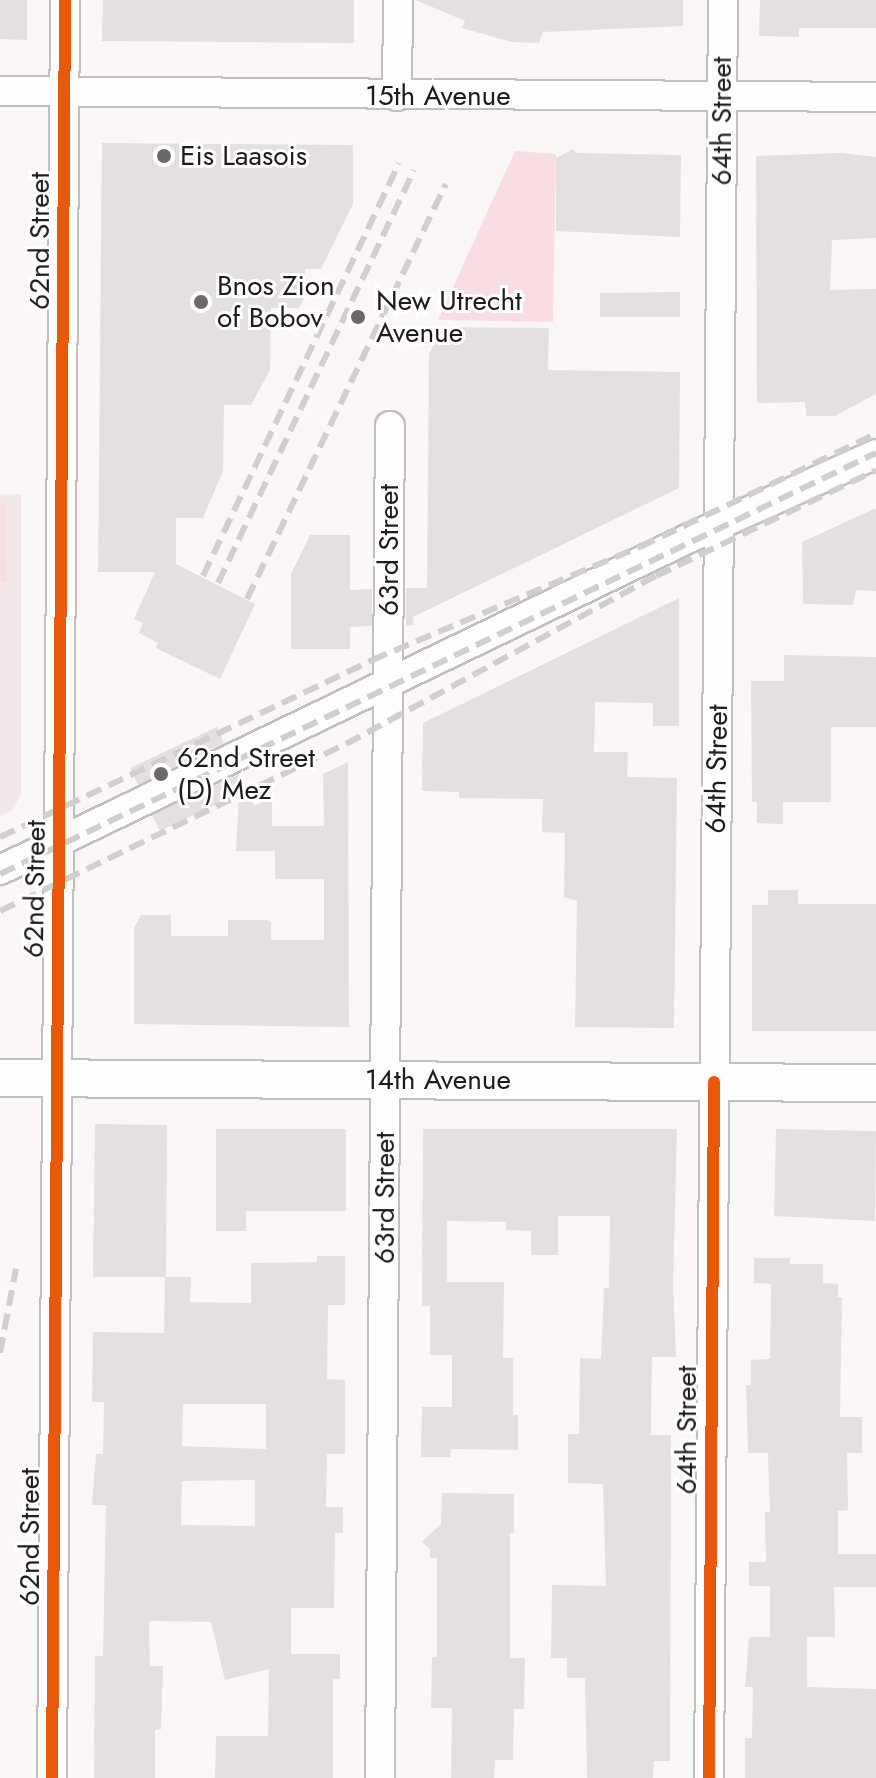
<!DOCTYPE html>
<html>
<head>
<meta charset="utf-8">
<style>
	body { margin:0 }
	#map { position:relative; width:876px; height:1778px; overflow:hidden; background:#fcf7f7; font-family:Jost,sans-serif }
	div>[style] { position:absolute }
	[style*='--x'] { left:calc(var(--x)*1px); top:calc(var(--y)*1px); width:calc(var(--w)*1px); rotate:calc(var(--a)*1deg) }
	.built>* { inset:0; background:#f4e7ea }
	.green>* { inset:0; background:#f8dee3 }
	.building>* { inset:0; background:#e4dfe0 }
	.roads { filter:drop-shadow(2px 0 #c3bfbf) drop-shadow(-2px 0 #c3bfbf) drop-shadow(0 2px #c3bfbf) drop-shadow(0 -2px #c3bfbf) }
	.minor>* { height:28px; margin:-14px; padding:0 14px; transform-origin:14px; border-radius:14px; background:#fffefe }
	.major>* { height:36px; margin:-18px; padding:0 18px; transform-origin:18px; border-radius:18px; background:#fffefe }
	.rail>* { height:6px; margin-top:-3px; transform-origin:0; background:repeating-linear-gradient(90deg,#d0cece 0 16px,transparent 0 24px) }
	.cycleway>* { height:12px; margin:-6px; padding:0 6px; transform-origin:6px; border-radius:6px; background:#e8590c }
	.dots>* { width:22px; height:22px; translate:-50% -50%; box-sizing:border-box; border:4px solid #fff; border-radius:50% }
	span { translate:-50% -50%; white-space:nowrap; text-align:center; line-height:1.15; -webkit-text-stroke:6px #fff; paint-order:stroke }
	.street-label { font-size:28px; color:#1f1a1b }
	.poi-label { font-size:28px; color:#1f1a1b }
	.left { translate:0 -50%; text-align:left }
</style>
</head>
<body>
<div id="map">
	<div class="built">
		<i style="clip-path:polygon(0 494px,21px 494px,21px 795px,11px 811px,0 816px)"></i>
	</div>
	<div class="green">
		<i style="clip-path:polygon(515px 151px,556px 154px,553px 322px,438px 320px)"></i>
		<i style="clip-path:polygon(0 503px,6px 503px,7px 582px,0 582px)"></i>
	</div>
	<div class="building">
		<i style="clip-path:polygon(0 0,27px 0,27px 40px,0 39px)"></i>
		<i style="clip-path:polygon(103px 0,354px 0,354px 43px,102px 41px)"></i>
		<i style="clip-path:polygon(416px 0,683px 0,683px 26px,543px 32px,539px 43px,512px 42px,462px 28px,465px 21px)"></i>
		<i style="clip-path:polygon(760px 0,876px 0,876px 28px,799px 28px,799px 37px,759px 36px)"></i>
		<i style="clip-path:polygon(102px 143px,353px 145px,353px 204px,321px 269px,305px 269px,305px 296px,299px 308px,271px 308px,270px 370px,251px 405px,224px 405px,223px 471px,203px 518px,176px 518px,176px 564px,255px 604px,220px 679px,156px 648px,158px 643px,139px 633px,143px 623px,134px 619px,155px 572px,98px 572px)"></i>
		<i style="clip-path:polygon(573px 149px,576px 153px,681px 155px,680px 237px,556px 231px,556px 158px)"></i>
		<i style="clip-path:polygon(841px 153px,876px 157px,876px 238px,832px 240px,830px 290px,876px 289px,876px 394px,835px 416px,806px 416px,805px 402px,757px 403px,756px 156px)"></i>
		<i style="clip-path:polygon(680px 292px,680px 317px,600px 317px,600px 293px)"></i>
		<i style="clip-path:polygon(444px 327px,549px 328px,548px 370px,680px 372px,679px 488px,413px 617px,414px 625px,406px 626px,406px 588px,427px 588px,429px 354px)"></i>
		<i style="clip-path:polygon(876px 508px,876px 591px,856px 590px,853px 605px,803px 604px,802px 542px)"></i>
		<i style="clip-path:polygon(310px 535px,350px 535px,350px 590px,372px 589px,372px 626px,350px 627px,350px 649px,291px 649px,291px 574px)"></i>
		<i style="clip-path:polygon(679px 598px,679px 726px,653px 726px,653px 703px,595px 702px,594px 752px,628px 752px,627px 777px,677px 778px,674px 1028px,575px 1027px,577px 901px,564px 897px,565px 833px,542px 832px,543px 799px,459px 798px,459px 792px,422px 791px,423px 723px)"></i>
		<i style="clip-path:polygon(784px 655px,876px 657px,876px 727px,831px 727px,831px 802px,783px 802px,783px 824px,757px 823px,757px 802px,752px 802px,751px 681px,784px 681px)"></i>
		<i style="clip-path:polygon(217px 727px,224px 743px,138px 785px,130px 768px)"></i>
		<i style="clip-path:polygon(348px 762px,349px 1027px,134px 1024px,134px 928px,141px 915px,171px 915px,171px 936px,228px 936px,228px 920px,267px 920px,271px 922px,271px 940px,324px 940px,324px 879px,275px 879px,275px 851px,236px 851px,239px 794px,160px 831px,152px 815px,239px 774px,254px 806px,272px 798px,272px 826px,324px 826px,323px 774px)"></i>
		<i style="clip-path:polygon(768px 890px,798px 890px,798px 904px,876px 904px,876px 1031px,752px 1031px,752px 905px,768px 905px)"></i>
		<i style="clip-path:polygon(95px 1124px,167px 1125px,166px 1277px,93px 1277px)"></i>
		<i style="clip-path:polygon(216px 1129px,346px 1129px,346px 1211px,246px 1211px,246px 1231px,216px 1231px)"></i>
		<i style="clip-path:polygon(423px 1129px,677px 1129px,673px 1285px,676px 1357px,652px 1357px,651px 1410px,651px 1435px,671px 1435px,670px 1761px,654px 1761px,653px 1778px,587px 1778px,585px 1678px,567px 1678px,567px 1658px,551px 1658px,552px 1585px,606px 1586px,603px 1484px,568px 1483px,568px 1434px,579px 1434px,580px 1358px,601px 1359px,604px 1288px,609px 1288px,610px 1216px,558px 1216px,558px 1255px,531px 1255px,531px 1231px,506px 1230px,506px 1222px,447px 1221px,447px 1282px,504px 1282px,503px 1358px,513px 1358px,513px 1415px,518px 1415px,518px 1450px,451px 1449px,450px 1457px,421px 1457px,422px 1407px,452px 1407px,452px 1355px,430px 1355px,430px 1306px,422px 1306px)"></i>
		<i style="clip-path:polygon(776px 1129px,876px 1131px,875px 1221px,774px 1216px)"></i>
		<i style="clip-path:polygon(evenodd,317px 1256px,345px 1256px,345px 1305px,328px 1305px,327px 1379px,345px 1380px,345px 1454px,327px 1454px,326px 1507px,343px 1507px,343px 1533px,335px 1533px,334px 1608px,291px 1608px,291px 1654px,340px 1654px,340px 1679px,333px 1679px,333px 1778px,215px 1778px,216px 1736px,268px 1736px,269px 1669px,225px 1680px,211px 1622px,149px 1621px,150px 1666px,163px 1666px,161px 1729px,155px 1730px,155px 1778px,94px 1778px,95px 1656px,103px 1656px,106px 1505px,92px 1505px,96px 1454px,103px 1454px,104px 1402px,92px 1402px,93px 1332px,164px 1333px,165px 1277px,191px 1277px,190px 1302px,251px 1303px,251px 1263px,317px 1262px,317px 1256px,183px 1404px,266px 1404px,266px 1449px,182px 1446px,183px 1404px,317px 1256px,255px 1480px,255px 1526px,181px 1525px,182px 1481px,255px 1480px)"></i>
		<i style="clip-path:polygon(754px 1258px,790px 1258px,790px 1264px,823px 1264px,823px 1283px,838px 1284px,838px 1297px,842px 1297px,840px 1417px,862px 1417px,862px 1453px,847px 1453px,848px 1510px,838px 1511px,838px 1554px,876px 1554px,876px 1587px,834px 1587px,835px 1637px,807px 1637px,807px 1687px,876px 1689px,876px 1778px,745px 1778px,745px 1738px,752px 1738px,753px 1687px,745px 1687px,749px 1637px,770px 1637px,770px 1586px,749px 1586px,749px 1562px,766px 1562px,765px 1512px,770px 1512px,768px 1453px,748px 1453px,746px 1385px,751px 1385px,751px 1360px,770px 1359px,771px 1284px,754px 1283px)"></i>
		<i style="clip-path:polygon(442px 1493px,514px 1494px,514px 1533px,510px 1533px,510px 1658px,525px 1658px,524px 1709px,514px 1709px,513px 1760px,495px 1760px,494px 1778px,451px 1778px,452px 1708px,431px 1708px,432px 1657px,437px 1657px,437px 1558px,430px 1558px,430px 1549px,422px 1542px,441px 1524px)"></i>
	</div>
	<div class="roads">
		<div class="minor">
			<i style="--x:0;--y:91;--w:876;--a:0.39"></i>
			<i style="--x:397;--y:96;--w:96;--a:-89.4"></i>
			<i style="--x:0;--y:870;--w:763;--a:-25.72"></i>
			<i style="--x:687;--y:539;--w:207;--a:-24.2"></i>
			<i style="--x:52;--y:1778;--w:1778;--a:-89.58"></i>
			<i style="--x:380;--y:1778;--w:1352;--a:-89.58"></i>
			<i style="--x:709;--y:1778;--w:1778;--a:-89.55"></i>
		</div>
		<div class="major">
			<i style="--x:0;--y:1078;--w:876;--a:0.33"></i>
		</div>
	</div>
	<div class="rail">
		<i style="--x:203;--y:576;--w:457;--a:-64.6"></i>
		<i style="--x:218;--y:583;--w:457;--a:-64.6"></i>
		<i style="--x:247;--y:599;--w:460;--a:-64.4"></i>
		<i style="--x:0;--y:837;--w:412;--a:-25.4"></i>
		<i style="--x:372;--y:660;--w:291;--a:-22.9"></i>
		<i style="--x:640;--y:547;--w:262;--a:-25.6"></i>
		<i style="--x:0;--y:874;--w:972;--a:-25.67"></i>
		<i style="--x:0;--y:911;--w:384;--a:-25.8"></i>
		<i style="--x:346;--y:744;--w:353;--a:-28.5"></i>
		<i style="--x:656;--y:576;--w:244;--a:-25.7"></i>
		<i style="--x:0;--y:1353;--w:86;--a:-79.3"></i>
	</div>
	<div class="cycleway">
		<i style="--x:52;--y:1778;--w:1778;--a:-89.58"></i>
		<i style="--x:709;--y:1778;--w:696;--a:-89.59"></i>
	</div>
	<div class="dots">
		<i style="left:164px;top:156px;background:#6c6768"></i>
		<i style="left:201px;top:302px;background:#6c6768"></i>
		<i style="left:358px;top:317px;background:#6c6768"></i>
		<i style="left:161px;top:774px;background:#6c6768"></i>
	</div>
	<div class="street-label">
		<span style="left:438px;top:96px">15th Avenue</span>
		<span style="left:722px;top:121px;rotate:-90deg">64th Street</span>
		<span style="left:40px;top:241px;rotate:-90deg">62nd Street</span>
		<span style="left:389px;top:550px;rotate:-90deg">63rd Street</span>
		<span style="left:717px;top:769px;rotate:-89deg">64th Street</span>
		<span style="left:35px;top:889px;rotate:-89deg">62nd Street</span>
		<span style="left:438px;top:1080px">14th Avenue</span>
		<span style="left:385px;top:1198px;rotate:-90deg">63rd Street</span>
		<span style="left:687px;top:1430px;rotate:-90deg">64th Street</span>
		<span style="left:30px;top:1537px;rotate:-90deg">62nd Street</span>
	</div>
	<div class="poi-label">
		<span class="left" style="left:180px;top:156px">Eis Laasois</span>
		<span class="left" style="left:217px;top:302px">Bnos Zion<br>of Bobov</span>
		<span class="left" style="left:376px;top:317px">New Utrecht<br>Avenue</span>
		<span class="left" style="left:177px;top:774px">62nd Street<br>(D) Mez</span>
	</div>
</div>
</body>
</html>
